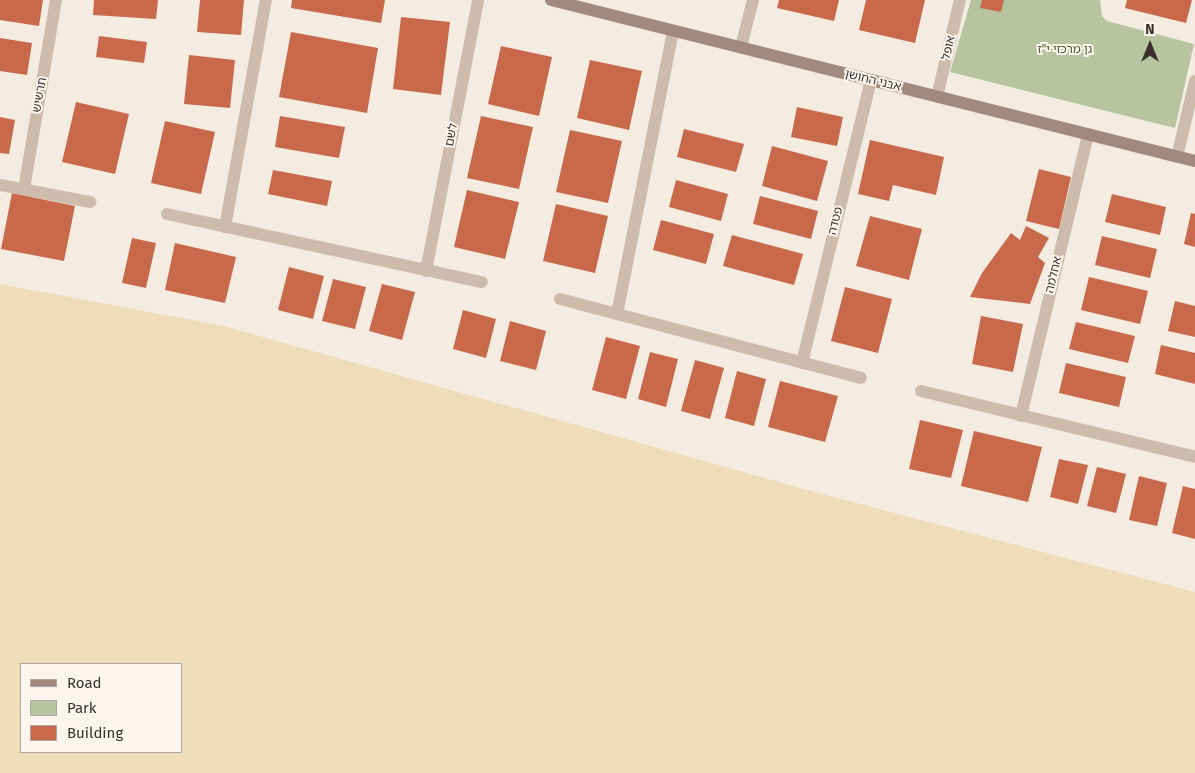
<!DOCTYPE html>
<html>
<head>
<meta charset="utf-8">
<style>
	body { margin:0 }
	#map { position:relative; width:1195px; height:773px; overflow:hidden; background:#f4ebe1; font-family:"Fira Sans","Noto Sans Hebrew",sans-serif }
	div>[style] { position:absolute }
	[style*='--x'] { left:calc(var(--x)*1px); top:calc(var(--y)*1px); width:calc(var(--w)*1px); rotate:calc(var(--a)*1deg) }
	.green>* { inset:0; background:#b8c4a0 }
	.sand>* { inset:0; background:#efdcb8 }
	.building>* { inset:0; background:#c8694b }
	.street>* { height:12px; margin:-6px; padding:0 6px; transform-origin:6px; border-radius:6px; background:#cdbbac }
	.secondary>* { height:12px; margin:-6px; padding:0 6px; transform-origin:6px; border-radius:6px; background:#a18a7d }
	span { translate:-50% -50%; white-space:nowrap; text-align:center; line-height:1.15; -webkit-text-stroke:4px #fbf5ee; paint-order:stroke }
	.street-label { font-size:12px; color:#3b302b }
	.park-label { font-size:12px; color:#4a5a2e }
	.legend { position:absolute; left:20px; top:663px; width:162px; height:90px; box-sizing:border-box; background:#fbf5ee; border:1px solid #aea6a0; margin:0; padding:6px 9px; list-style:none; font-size:15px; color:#3b302b }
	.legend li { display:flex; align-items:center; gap:10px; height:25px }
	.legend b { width:25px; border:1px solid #aea6a0 }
	.north { position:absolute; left:1125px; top:20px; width:50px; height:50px; -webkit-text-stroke:4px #fbf5ee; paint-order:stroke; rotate:0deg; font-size:14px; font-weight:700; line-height:20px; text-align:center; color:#3b302b }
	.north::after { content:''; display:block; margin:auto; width:18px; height:22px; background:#3b302b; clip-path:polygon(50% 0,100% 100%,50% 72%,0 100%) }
</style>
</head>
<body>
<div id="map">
	<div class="green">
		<i style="clip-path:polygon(971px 0,1100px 0,1102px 16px,1107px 21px,1194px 44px,1175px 128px,950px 72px)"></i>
	</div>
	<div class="sand">
		<i style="clip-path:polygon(evenodd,0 284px,224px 326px,811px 491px,1195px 592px,1195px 773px,0 773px,0 284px,21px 664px,181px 664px,181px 752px,21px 752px,21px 664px)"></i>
	</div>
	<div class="building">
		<i style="clip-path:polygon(0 0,43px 0,39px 26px,0 20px)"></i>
		<i style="clip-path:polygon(94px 0,158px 0,156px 19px,93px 15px)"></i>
		<i style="clip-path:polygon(200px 0,244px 0,241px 35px,197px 32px)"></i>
		<i style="clip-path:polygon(292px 0,385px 0,381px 23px,291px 8px)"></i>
		<i style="clip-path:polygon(779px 0,839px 0,834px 21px,777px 8px)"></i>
		<i style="clip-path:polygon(866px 0,925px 0,915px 43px,859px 30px)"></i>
		<i style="clip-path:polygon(982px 0,1004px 0,1001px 12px,980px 8px)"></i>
		<i style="clip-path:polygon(1127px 0,1192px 0,1186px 23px,1125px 8px)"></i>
		<i style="clip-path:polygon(401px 17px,450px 22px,441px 95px,393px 89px)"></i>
		<i style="clip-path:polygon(291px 32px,378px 48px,367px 113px,279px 97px)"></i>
		<i style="clip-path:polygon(99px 36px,147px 42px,144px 63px,96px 57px)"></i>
		<i style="clip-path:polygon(0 38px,32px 43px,27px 75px,0 71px)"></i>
		<i style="clip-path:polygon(501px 46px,552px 57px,539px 116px,488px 104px)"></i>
		<i style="clip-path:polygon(189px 55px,235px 60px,230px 108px,184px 104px)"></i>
		<i style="clip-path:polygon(590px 60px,642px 71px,629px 130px,577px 118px)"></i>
		<i style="clip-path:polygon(76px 102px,129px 114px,115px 174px,62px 162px)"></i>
		<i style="clip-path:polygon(797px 107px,843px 117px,837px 146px,791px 137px)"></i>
		<i style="clip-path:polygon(280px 116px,345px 127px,339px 158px,275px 147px)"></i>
		<i style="clip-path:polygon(481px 116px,533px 127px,519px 189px,467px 178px)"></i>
		<i style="clip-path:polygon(0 117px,15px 120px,9px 154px,0 153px)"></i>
		<i style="clip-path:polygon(165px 121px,215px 132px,201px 194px,151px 183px)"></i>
		<i style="clip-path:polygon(684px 129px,744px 144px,736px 172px,677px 157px)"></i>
		<i style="clip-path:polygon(570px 130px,622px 141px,608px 203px,556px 192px)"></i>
		<i style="clip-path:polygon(870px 140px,944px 157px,936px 195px,893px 185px,889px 201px,858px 194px)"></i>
		<i style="clip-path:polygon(772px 146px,828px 161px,817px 201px,762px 186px)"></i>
		<i style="clip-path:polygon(1039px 169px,1071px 177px,1059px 229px,1026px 221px)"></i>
		<i style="clip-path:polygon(273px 170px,332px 181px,327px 206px,268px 194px)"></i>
		<i style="clip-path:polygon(676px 180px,728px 194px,721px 221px,669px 207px)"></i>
		<i style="clip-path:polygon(467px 190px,519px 202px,505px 259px,454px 247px)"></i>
		<i style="clip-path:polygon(12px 193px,75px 206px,64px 261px,1px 249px)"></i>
		<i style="clip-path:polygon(1112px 194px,1166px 207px,1160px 235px,1105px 222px)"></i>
		<i style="clip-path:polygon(760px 196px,818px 211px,811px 239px,753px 224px)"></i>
		<i style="clip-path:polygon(556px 204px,608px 216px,595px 273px,543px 261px)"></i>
		<i style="clip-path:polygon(1191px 213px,1195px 214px,1195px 247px,1184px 244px)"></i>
		<i style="clip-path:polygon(870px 216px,922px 229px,909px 280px,856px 266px)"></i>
		<i style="clip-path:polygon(661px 220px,714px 234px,706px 264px,653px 250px)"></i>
		<i style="clip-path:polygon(1026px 226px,1049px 238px,1038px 257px,1045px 263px,1030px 304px,970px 297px,982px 273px,1011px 233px,1020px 240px)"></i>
		<i style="clip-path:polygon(732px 235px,803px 254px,794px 285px,723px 266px)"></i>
		<i style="clip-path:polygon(1102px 236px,1157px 249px,1150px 278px,1095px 265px)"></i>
		<i style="clip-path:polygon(132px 238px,156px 243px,146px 288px,122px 283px)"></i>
		<i style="clip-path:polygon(175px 243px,236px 257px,225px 303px,165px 290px)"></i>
		<i style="clip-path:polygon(289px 267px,324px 276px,313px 319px,278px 310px)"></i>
		<i style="clip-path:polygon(1089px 277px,1148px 291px,1140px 324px,1081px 310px)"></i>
		<i style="clip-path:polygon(333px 279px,366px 287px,355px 329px,322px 321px)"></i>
		<i style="clip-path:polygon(382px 284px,415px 292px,402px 340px,369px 331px)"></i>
		<i style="clip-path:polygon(845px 287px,892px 299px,878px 353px,831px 341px)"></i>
		<i style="clip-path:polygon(1175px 301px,1195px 306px,1195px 337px,1168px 331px)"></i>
		<i style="clip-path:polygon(463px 310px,496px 319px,486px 358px,453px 349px)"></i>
		<i style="clip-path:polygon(981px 316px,1023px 324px,1013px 372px,972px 364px)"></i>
		<i style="clip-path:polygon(510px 321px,546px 331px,536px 370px,500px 361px)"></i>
		<i style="clip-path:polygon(1076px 322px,1135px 336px,1128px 363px,1069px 349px)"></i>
		<i style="clip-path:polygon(606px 337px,640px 346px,626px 399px,592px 390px)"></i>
		<i style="clip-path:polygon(1161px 345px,1195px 353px,1195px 384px,1155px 374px)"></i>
		<i style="clip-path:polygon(650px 352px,678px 359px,666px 407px,638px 399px)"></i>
		<i style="clip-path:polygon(695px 360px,724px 368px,710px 419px,681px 411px)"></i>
		<i style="clip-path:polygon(1066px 363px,1126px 377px,1119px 407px,1059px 393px)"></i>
		<i style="clip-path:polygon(737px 371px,766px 379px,754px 426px,725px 418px)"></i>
		<i style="clip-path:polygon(780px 381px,838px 396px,825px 442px,768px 427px)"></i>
		<i style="clip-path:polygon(920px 420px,963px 430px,951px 478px,909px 469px)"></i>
		<i style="clip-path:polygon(974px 431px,1042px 447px,1028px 502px,961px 486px)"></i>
		<i style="clip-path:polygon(1059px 459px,1088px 465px,1078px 504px,1050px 497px)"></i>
		<i style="clip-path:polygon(1097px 467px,1126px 474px,1116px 513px,1087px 506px)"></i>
		<i style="clip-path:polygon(1139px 476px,1167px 483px,1157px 526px,1129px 520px)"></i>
		<i style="clip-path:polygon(1183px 486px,1195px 489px,1195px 539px,1172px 533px)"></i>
	</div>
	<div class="street">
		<i style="--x:741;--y:47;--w:49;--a:-75.7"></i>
		<i style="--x:937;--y:97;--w:100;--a:-76.7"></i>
		<i style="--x:1177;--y:157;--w:78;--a:-76.7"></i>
		<i style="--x:0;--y:185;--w:92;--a:10.7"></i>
		<i style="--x:24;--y:189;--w:192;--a:-80.4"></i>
		<i style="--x:167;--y:214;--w:322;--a:12.2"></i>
		<i style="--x:225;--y:227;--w:231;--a:-79.8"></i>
		<i style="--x:426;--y:271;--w:276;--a:-79.1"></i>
		<i style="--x:560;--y:299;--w:311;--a:14.7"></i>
		<i style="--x:617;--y:314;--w:288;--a:-78.8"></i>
		<i style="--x:802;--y:363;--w:291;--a:-76.3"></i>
		<i style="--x:921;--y:391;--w:282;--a:13.5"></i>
		<i style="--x:1021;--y:416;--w:290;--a:-76.6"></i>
	</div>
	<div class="secondary">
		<i style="--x:551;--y:0;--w:664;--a:14.04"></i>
	</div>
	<div class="street-label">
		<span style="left:949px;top:48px;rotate:-77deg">אופל</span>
		<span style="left:873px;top:81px;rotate:14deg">אבני החושן</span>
		<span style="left:40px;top:95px;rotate:-80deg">תרשיש</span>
		<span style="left:452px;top:135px;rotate:-79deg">לשם</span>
		<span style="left:836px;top:221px;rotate:-76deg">פטדה</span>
		<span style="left:1054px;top:275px;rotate:-77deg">אחלמה</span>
	</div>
	<div class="park-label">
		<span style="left:1065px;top:50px">גן מרכזי י"ז</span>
	</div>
	<ul class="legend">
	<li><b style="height:6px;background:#a18a7d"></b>Road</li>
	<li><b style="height:14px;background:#b8c4a0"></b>Park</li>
	<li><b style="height:14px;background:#c8694b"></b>Building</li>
	</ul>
	<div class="north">N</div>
</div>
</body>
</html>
